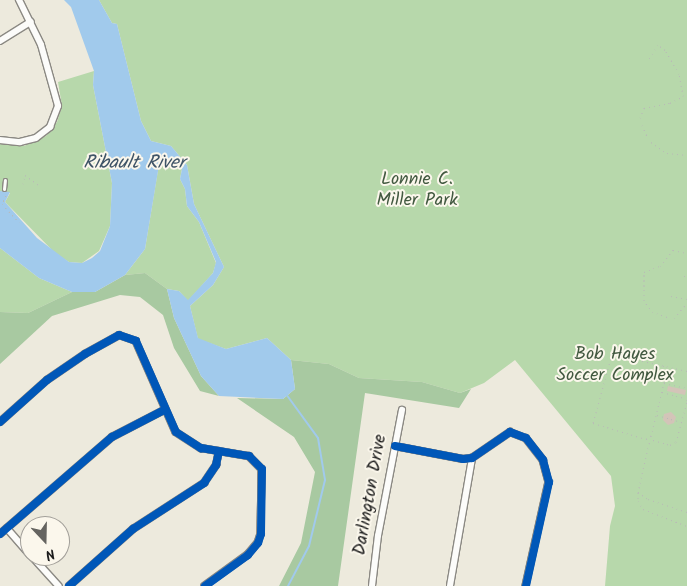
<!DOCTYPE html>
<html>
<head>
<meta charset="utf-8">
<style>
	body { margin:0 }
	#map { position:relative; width:687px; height:586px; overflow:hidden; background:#edeadd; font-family:Kalam,sans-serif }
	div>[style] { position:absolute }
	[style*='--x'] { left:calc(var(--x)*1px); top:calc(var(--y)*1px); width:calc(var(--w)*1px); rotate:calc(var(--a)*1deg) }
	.green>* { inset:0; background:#b7d8ab }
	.forest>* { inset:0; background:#a8c9a1 }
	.water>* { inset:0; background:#a1caec }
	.stream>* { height:2px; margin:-1px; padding:0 1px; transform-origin:1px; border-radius:1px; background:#a1caec }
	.building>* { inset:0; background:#d3c4b8 }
	.path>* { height:1px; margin-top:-0.5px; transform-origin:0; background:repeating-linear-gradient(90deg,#b9b9b7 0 1px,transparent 0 5px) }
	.roads { filter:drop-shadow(1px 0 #8b8983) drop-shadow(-1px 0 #8b8983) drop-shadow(0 1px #8b8983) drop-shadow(0 -1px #8b8983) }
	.service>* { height:3px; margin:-1.5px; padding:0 1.5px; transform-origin:1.5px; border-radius:1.5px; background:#fcfcfa }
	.minor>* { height:5.5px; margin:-2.75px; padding:0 2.75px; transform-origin:2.75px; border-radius:2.75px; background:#fcfcfa }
	.cycleway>* { height:8px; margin:-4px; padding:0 4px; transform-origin:4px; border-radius:4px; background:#0057b8 }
	span { translate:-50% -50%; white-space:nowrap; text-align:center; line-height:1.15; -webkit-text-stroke:4px #fbf7ec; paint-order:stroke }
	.park-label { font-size:18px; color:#425940 }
	.street-label { font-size:18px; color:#1c1c1c }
	.water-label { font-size:19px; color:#3f5467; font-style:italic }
	.north { position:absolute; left:20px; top:516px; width:50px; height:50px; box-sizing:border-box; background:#fbf7ec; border:1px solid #a29f99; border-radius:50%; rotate:159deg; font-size:14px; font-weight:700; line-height:20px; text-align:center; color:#1c1c1c }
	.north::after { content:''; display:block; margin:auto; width:18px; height:22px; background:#656460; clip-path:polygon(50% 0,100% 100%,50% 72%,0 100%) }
</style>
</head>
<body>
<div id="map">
	<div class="green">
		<i style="clip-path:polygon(99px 0,687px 0,687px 586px,605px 586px,610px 526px,615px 506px,611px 476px,515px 360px,484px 383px,460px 393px,422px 382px,359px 378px,329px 364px,291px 360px,267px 338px,226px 349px,198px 339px,190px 306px,213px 285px,224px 267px,194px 204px,187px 165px,171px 146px,151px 141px,141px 121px,117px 24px,112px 23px)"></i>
		<i style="clip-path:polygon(94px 71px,93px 85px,112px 183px,110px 226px,99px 251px,82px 263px,69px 262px,56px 254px,5px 202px,10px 193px,0 191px,0 144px,24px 146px,46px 136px,57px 122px,62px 106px,58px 82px)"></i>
		<i style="clip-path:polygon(160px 158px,169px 159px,182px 169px,180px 179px,185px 189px,187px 206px,199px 222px,216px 263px,213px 273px,188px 301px,179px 291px,167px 289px,145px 273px,125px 275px,145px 249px)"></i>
		<i style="clip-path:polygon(0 248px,39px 278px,72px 292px,28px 313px,0 312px)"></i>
	</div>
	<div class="forest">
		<i style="clip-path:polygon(145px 273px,167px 289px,174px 318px,201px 376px,219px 396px,200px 391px,174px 348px,163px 315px,140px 297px,120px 295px,52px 316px,0 364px,0 312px,28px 313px,72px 292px,95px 292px,125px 275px)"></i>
		<i style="clip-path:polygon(291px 360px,329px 364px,359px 378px,422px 382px,460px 393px,471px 389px,459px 408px,365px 393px,338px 586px,279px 586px,301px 543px,315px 472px,294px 437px,237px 398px,283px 399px,295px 389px)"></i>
	</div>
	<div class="water">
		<i style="clip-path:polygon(64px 0,99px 0,112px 23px,117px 24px,141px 121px,151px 141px,171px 146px,187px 165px,194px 204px,224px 267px,213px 285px,190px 306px,198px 338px,226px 349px,267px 338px,291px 360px,295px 389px,283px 399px,219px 396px,201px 376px,174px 318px,167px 289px,179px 291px,188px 300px,213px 273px,216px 262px,199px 222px,187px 206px,185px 189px,180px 179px,182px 169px,169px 159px,160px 159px,145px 249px,125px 275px,95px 292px,72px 292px,39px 278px,0 248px,0 191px,10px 192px,5px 202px,37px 238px,69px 262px,82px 263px,92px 258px,100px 251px,110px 226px,112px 183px,93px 85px,94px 71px,71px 7px)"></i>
	</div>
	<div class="stream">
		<i style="--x:286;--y:394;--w:54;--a:54"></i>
		<i style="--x:318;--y:438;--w:43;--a:80.5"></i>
		<i style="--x:325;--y:480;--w:68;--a:103.6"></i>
		<i style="--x:309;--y:546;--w:45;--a:117.7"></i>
	</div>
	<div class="building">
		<i style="clip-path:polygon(668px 386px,686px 390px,685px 395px,667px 391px)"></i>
		<i style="clip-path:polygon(671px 412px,676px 417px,674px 423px,668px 425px,663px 420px,664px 414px)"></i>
	</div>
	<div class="path">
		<i style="--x:640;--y:118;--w:11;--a:-68"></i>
		<i style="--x:644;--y:108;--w:26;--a:-11"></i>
		<i style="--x:670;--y:103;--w:15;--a:-28"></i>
		<i style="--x:683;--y:96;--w:22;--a:-100"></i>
		<i style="--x:679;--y:74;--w:28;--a:-120"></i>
		<i style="--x:665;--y:50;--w:9;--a:-144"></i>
		<i style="--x:658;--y:45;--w:18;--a:124"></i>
		<i style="--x:642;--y:125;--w:12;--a:66"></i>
		<i style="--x:651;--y:142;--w:19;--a:35"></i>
		<i style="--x:667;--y:153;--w:20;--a:6"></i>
		<i style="--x:23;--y:184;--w:9;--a:-77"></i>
		<i style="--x:25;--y:175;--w:19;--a:36"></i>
		<i style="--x:8;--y:191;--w:14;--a:115"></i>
		<i style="--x:2;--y:204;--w:25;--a:47"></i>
		<i style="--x:684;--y:276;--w:3;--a:0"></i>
		<i style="--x:671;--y:296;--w:16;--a:11"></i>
		<i style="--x:667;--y:317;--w:15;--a:-160"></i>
		<i style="--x:653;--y:312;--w:14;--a:-129"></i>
		<i style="--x:644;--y:301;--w:29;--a:-90"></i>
		<i style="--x:644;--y:272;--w:17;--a:-21"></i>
		<i style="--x:660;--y:266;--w:21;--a:-51"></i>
		<i style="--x:673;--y:250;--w:14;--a:12"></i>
		<i style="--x:674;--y:318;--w:20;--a:-49"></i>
		<i style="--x:687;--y:371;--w:77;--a:-167.2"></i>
		<i style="--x:612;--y:354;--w:72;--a:105.4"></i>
		<i style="--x:593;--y:423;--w:55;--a:16.8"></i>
		<i style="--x:646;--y:439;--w:5;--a:53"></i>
		<i style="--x:649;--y:443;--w:50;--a:102.7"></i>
		<i style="--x:638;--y:492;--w:12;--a:35"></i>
		<i style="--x:648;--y:499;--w:41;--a:18.4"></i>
		<i style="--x:664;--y:383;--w:24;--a:12"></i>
		<i style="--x:662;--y:392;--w:24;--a:15"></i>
		<i style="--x:687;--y:401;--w:3;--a:-90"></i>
		<i style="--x:657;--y:415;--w:26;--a:16"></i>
		<i style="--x:651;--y:436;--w:68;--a:-76.4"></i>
		<i style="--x:667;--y:370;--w:6;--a:-129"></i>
		<i style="--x:646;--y:439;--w:6;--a:-31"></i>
		<i style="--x:651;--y:436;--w:4;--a:56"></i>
		<i style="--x:649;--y:443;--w:5;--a:-37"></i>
		<i style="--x:653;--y:440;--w:18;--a:16"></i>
		<i style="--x:670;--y:445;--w:7;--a:-27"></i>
		<i style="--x:676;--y:442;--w:41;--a:-74.6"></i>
		<i style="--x:638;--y:492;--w:9;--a:90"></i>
		<i style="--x:638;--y:501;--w:9;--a:58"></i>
		<i style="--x:643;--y:509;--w:47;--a:21.1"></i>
	</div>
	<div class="roads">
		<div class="service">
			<i style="--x:4;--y:189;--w:9;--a:-84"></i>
		</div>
		<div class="minor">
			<i style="--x:0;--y:41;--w:36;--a:-32"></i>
			<i style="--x:0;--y:140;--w:20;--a:6"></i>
			<i style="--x:20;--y:142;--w:16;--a:-14"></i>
			<i style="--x:36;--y:138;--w:18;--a:-38"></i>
			<i style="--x:50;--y:127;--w:22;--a:-69"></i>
			<i style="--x:58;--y:106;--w:63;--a:-105.6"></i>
			<i style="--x:41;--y:45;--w:50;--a:-116.1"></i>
			<i style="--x:0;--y:422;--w:63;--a:-41.8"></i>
			<i style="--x:47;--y:380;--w:46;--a:-34.4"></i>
			<i style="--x:85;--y:354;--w:39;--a:-29"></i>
			<i style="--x:119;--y:335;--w:18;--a:19"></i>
			<i style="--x:136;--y:341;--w:99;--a:66.3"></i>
			<i style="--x:176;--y:432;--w:30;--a:33"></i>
			<i style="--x:201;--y:448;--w:49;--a:9.5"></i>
			<i style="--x:249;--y:456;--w:18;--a:45"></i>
			<i style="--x:262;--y:469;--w:65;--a:90.9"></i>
			<i style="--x:261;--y:534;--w:9;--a:108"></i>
			<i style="--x:258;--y:543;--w:16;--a:130"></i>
			<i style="--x:248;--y:555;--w:53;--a:144.2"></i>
			<i style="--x:395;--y:446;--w:69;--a:10.8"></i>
			<i style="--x:463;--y:459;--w:9;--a:-6"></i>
			<i style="--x:472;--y:458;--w:46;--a:-34.4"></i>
			<i style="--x:510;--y:432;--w:17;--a:21"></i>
			<i style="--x:526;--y:438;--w:28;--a:52"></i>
			<i style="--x:543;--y:460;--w:23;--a:75"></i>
			<i style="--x:549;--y:482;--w:107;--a:102.5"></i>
			<i style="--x:7;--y:528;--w:35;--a:49"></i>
			<i style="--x:0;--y:534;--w:148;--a:-40.9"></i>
			<i style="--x:112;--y:437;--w:59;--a:-27.4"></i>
			<i style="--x:32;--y:556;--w:40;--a:48"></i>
			<i style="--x:69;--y:586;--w:86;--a:-41.7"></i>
			<i style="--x:133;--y:529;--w:85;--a:-32.9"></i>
			<i style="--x:204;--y:483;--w:22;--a:-56"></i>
			<i style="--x:216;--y:465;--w:14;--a:-78"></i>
			<i style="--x:372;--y:586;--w:50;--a:-83.2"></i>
			<i style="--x:378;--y:536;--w:128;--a:-79.2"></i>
			<i style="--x:450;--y:586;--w:130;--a:-80.2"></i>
		</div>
	</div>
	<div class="cycleway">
		<i style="--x:0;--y:422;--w:63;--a:-41.8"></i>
		<i style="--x:47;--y:380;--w:46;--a:-34.4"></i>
		<i style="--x:85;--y:354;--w:39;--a:-29"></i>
		<i style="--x:119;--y:335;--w:18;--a:19"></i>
		<i style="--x:136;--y:341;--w:99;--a:66.3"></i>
		<i style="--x:176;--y:432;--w:30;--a:33"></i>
		<i style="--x:201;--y:448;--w:49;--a:9.5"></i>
		<i style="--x:249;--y:456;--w:18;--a:45"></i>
		<i style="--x:262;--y:469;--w:65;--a:90.9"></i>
		<i style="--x:261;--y:534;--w:9;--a:108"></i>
		<i style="--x:258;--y:543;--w:16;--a:130"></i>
		<i style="--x:248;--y:555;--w:53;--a:144.2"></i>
		<i style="--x:395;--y:446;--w:69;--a:10.8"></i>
		<i style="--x:463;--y:459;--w:9;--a:-6"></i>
		<i style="--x:472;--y:458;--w:46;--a:-34.4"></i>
		<i style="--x:510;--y:432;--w:17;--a:21"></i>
		<i style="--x:526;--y:438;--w:28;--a:52"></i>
		<i style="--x:543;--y:460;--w:23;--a:75"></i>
		<i style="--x:549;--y:482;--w:107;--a:102.5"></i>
		<i style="--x:0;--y:534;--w:148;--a:-40.9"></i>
		<i style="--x:112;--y:437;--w:59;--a:-27.4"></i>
		<i style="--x:69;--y:586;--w:86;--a:-41.7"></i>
		<i style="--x:133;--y:529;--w:85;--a:-32.9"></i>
		<i style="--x:204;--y:483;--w:22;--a:-56"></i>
		<i style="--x:216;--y:465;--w:14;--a:-78"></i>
	</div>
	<div class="park-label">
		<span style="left:417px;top:191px">Lonnie C.<br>Miller Park</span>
		<span style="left:615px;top:366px">Bob Hayes<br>Soccer Complex</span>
	</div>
	<div class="street-label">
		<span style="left:371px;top:495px;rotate:-80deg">Darlington Drive</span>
	</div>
	<div class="water-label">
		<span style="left:134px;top:164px">Ribault River</span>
	</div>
	<div class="north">N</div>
</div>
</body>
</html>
